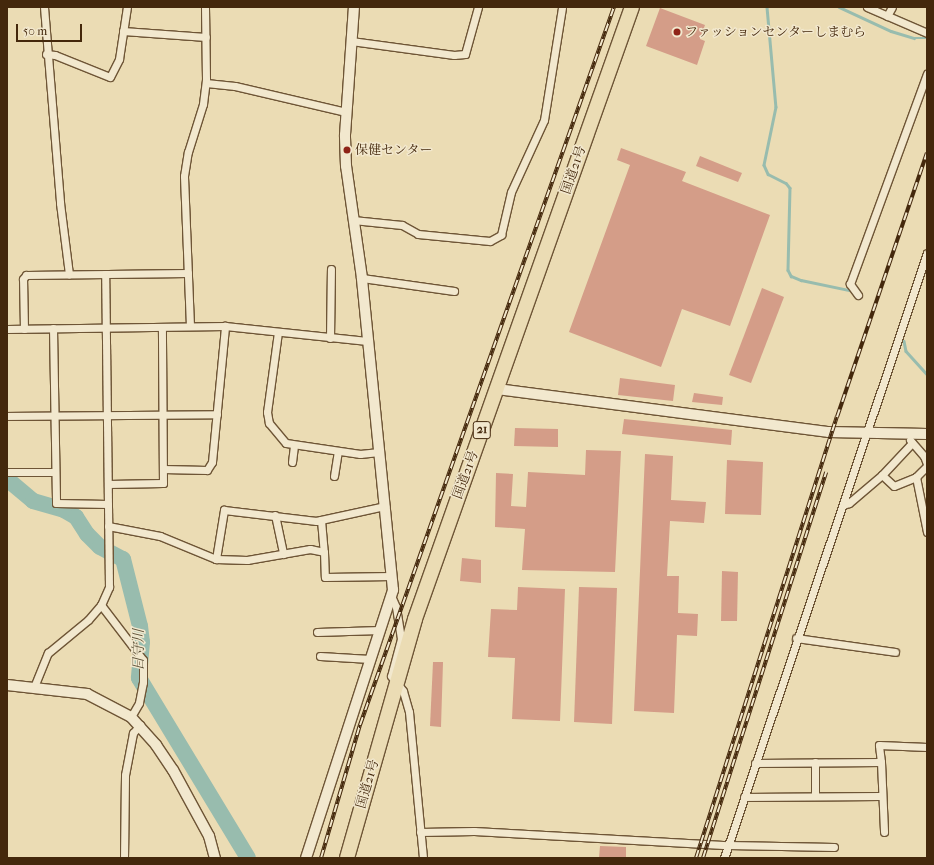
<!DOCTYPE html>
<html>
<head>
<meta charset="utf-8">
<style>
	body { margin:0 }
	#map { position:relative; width:934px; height:865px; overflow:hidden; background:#ebdcb4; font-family:"IM FELL French Canon","Noto Serif JP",serif }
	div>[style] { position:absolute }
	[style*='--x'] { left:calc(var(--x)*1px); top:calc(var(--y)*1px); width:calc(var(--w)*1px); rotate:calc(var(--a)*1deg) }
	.stream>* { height:2.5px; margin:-1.25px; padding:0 1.25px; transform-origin:1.25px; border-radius:1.25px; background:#98bcae }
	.river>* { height:16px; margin:-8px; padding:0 8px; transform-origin:8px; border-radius:8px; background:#98bcae }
	.building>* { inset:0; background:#d49d88 }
	.roads { filter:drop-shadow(1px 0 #6e5536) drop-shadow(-1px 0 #6e5536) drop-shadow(0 1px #6e5536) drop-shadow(0 -1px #6e5536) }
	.street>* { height:7px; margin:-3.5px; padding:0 3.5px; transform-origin:3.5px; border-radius:3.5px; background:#f2e8ce }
	.secondary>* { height:10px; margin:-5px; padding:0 5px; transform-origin:5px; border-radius:5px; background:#f2e8ce }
	.highway>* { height:14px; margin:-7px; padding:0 7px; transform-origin:7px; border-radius:7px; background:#ebdcb4 }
	.rail>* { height:4px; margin-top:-2px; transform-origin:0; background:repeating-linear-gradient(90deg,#f2e8ce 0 8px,#44280c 0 16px); box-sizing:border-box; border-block:1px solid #44280c }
	.dots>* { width:11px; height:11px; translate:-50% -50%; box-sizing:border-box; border:2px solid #f2e8ce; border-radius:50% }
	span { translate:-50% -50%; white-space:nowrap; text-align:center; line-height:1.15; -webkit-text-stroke:3px #f2e8ce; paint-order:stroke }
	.shield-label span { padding:1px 3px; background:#f2e8ce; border:1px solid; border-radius:3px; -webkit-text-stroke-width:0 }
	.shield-label { font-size:12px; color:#44280c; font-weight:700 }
	.poi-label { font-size:13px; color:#44280c }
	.left { translate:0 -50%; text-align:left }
	.street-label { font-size:13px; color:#44280c }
	.water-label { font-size:14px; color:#594d34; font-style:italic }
	.frame { position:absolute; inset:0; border:8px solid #44280c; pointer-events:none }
	.scale { position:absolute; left:16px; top:24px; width:66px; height:18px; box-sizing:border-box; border:2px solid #44280c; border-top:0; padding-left:5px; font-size:12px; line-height:14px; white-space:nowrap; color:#44280c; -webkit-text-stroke:3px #f2e8ce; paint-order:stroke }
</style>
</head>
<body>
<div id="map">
	<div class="stream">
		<i style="--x:767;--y:7;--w:100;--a:84.9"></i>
		<i style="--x:776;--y:107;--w:59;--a:101.7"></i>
		<i style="--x:764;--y:165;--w:10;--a:66"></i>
		<i style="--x:768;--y:174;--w:20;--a:27"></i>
		<i style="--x:786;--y:183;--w:6;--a:51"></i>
		<i style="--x:790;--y:188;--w:82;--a:91.4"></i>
		<i style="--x:788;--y:270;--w:7;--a:63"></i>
		<i style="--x:791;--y:276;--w:11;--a:22"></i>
		<i style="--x:801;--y:280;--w:49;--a:11.8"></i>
		<i style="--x:839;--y:7;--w:57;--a:24.8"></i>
		<i style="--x:891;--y:31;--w:24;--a:17"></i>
		<i style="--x:914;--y:38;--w:13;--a:0"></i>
		<i style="--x:904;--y:341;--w:10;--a:79"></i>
		<i style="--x:906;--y:351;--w:31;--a:48"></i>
	</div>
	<div class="river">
		<i style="--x:7;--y:479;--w:34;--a:40"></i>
		<i style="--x:33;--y:501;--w:32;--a:16"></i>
		<i style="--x:64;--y:510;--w:14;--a:30"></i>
		<i style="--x:76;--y:517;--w:20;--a:57"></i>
		<i style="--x:87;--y:534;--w:18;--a:45"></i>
		<i style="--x:100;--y:547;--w:26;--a:28"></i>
		<i style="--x:123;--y:559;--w:69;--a:75.8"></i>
		<i style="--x:140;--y:626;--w:16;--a:83"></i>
		<i style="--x:142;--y:642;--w:36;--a:95"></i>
		<i style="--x:139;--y:678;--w:210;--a:58.8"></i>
	</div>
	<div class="building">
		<i style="clip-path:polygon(660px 8px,705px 25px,700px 39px,705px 41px,697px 65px,646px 46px)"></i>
		<i style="clip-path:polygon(621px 148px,686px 172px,682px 181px,770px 215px,730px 326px,682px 309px,661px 367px,569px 332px,630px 165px,617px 160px)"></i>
		<i style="clip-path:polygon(700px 156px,742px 173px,738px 182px,696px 166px)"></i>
		<i style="clip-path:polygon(762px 288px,784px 297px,751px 383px,729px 375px)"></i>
		<i style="clip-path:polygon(620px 378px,675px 385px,673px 401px,618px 395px)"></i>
		<i style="clip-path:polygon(694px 393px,723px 397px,722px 405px,692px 402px)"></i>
		<i style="clip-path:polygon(624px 419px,732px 430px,731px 445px,622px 434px)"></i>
		<i style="clip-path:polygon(515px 428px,558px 429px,558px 447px,514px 446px)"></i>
		<i style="clip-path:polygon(586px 450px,621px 451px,615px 572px,522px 570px,525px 529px,495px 527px,496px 473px,513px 474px,511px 506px,526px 507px,528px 472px,585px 475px)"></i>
		<i style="clip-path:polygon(645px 454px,673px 456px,671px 500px,706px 502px,704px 523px,670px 521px,667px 576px,679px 576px,678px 613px,698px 614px,697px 636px,677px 635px,674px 713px,634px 711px)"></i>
		<i style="clip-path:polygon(727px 460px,763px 462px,761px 515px,725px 514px)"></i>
		<i style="clip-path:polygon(462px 558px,481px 560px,481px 583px,460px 581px)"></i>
		<i style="clip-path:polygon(722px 571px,738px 572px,737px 621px,721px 621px)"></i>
		<i style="clip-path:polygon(518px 587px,565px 589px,560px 721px,512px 719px,515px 658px,488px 657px,491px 609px,517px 610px)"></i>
		<i style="clip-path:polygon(579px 587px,617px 588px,612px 724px,574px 722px)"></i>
		<i style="clip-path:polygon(433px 662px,443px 662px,441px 727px,430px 726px)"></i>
		<i style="clip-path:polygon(600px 846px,626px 847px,626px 858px,599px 858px)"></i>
	</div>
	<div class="roads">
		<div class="street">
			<i style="--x:44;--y:7;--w:197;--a:85.3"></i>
			<i style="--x:60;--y:203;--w:72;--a:82.8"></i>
			<i style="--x:867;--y:7;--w:65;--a:23.4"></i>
			<i style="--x:887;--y:16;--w:10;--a:-61"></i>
			<i style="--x:123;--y:31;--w:83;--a:4.1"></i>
			<i style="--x:351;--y:41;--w:104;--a:7.7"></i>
			<i style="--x:454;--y:55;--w:11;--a:-5"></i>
			<i style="--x:465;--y:54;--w:49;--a:-74.5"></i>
			<i style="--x:46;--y:54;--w:9;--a:6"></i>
			<i style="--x:55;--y:55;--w:59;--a:21.8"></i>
			<i style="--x:110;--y:77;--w:20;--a:-63"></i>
			<i style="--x:119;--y:59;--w:53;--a:-81.3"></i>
			<i style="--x:206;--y:83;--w:29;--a:6"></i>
			<i style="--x:235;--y:86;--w:114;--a:13.2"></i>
			<i style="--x:353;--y:220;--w:49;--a:5.8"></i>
			<i style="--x:402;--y:225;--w:18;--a:29"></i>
			<i style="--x:418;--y:234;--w:72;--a:5.6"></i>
			<i style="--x:490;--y:241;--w:13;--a:-29"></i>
			<i style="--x:501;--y:235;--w:44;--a:-76.9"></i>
			<i style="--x:511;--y:192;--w:79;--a:-65.4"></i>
			<i style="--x:544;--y:120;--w:114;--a:-80.9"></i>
			<i style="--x:362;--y:278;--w:93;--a:8"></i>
			<i style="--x:858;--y:295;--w:14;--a:-126"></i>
			<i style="--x:850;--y:284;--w:224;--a:-69.9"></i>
			<i style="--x:190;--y:326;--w:150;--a:-92.3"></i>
			<i style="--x:184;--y:176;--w:24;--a:-81"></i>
			<i style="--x:188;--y:152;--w:50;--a:-72.6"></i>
			<i style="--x:203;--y:104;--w:25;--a:-83"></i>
			<i style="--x:206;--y:79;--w:72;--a:-90.8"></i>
			<i style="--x:53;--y:328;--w:175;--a:89"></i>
			<i style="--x:56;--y:503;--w:52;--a:1.1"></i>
			<i style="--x:7;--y:329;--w:218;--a:-0.8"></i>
			<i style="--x:225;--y:326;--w:143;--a:6"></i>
			<i style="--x:24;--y:329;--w:50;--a:-91.1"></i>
			<i style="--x:23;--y:279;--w:5;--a:-53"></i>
			<i style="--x:26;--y:275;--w:162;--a:-0.7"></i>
			<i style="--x:278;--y:332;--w:81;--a:97.8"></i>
			<i style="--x:267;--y:412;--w:11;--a:80"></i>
			<i style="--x:269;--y:423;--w:26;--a:50"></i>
			<i style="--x:286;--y:443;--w:75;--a:8.5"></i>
			<i style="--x:360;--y:454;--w:19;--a:-6"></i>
			<i style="--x:330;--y:338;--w:69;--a:-89.2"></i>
			<i style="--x:7;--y:416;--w:210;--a:-0.5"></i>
			<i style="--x:910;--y:440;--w:21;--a:49"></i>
			<i style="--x:924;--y:456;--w:9;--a:69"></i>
			<i style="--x:292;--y:462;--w:17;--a:-83"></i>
			<i style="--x:927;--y:466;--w:16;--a:135"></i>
			<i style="--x:916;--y:477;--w:56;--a:78.7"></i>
			<i style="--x:163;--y:469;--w:44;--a:1.3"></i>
			<i style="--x:207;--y:470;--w:9;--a:-58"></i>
			<i style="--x:212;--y:462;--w:137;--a:-84.5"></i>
			<i style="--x:7;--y:472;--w:48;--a:0"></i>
			<i style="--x:882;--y:475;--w:16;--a:43"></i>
			<i style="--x:894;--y:486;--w:24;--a:-22"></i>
			<i style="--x:334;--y:476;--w:25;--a:-81"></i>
			<i style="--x:108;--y:484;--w:55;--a:-1"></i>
			<i style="--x:163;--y:483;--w:156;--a:-90.4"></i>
			<i style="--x:843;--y:505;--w:6;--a:-18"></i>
			<i style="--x:849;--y:503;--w:43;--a:-40.3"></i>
			<i style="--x:882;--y:475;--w:44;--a:-46.8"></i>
			<i style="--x:275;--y:515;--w:40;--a:78"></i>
			<i style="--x:321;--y:520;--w:32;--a:85"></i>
			<i style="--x:108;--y:526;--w:53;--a:10.9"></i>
			<i style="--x:160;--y:536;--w:61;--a:22.3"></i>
			<i style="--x:216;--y:559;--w:50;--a:-80.7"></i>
			<i style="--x:224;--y:510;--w:93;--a:6.8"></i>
			<i style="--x:316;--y:521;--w:71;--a:-12.3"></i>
			<i style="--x:216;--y:559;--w:31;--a:2"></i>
			<i style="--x:247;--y:560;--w:64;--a:-9.9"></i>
			<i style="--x:310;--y:549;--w:14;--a:12"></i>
			<i style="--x:324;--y:552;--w:25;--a:88"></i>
			<i style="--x:325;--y:577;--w:67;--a:-0.9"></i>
			<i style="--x:392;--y:598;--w:10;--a:66"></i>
			<i style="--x:396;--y:607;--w:32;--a:81"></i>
			<i style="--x:401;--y:639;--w:38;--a:105"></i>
			<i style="--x:391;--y:676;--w:19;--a:51"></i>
			<i style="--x:403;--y:691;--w:22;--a:74"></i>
			<i style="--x:409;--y:712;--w:147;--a:84.5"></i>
			<i style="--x:101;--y:605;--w:69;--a:52.6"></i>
			<i style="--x:143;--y:660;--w:22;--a:90"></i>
			<i style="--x:143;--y:682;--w:21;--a:101"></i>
			<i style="--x:139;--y:703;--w:16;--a:120"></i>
			<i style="--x:317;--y:632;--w:63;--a:-1.8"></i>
			<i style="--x:796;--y:638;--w:100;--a:8"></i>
			<i style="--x:320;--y:656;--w:50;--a:3.4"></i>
			<i style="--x:34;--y:687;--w:37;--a:-68"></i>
			<i style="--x:48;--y:653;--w:52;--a:-39.5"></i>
			<i style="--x:88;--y:620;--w:20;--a:-49"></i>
			<i style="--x:101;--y:605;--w:20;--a:-66"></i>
			<i style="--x:109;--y:587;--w:313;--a:-90.7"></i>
			<i style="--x:815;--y:762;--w:34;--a:90"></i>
			<i style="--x:881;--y:762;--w:70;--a:87.5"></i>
			<i style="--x:755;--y:763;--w:126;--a:-0.5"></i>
			<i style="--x:881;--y:762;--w:17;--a:-97"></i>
			<i style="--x:879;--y:745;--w:48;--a:2.4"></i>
			<i style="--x:744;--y:797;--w:136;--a:-0.4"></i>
			<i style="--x:420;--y:832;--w:54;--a:-1.1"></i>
			<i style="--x:474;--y:831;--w:254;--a:3.2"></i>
			<i style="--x:728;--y:845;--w:106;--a:1.1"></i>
			<i style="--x:124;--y:858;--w:83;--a:-89.3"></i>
			<i style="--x:125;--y:775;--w:43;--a:-79.2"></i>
			<i style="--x:133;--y:733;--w:11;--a:-49"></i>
			<i style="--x:724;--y:858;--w:638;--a:-71.45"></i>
		</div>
		<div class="secondary">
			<i style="--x:497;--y:389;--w:335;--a:7.4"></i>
			<i style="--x:829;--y:432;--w:98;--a:1.2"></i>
			<i style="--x:7;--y:685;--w:81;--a:6.4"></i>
			<i style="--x:87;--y:694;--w:50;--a:27.6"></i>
			<i style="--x:131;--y:717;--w:38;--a:48"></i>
			<i style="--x:156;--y:745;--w:30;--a:56"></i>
			<i style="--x:173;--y:770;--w:75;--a:61.4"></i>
			<i style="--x:209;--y:836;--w:23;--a:75"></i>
			<i style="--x:306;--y:858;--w:282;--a:-72"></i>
			<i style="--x:393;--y:590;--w:314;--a:-95.7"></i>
			<i style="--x:362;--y:278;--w:113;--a:-98.1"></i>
			<i style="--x:346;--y:166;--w:31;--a:-92"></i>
			<i style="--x:345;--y:135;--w:128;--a:-86"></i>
		</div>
		<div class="highway">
			<i style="--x:347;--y:858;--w:248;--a:-74.1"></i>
			<i style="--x:415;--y:619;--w:649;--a:-70.48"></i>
		</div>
	</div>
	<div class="rail">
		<i style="--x:321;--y:858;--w:139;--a:-73.7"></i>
		<i style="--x:360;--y:725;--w:762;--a:-70.52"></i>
		<i style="--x:696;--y:858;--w:463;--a:-72.3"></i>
		<i style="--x:837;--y:417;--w:279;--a:-71.2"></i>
		<i style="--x:703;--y:858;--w:405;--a:-72.3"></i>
	</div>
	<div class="dots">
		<i style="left:677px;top:32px;background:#8f2418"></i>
		<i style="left:347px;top:150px;background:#8f2418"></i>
	</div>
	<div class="shield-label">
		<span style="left:482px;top:430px">21</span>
	</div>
	<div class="poi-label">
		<span class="left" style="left:685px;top:32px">ファッションセンターしまむら</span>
		<span class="left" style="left:355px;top:150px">保健センター</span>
	</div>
	<div class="street-label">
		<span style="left:574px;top:170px;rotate:-71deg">国道21号</span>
		<span style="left:466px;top:475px;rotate:-70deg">国道21号</span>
		<span style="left:368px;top:784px;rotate:-74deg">国道21号</span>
	</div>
	<div class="water-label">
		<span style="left:139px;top:650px;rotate:-90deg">日守川</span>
	</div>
	<div class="frame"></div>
	<div class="scale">50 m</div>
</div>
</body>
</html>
